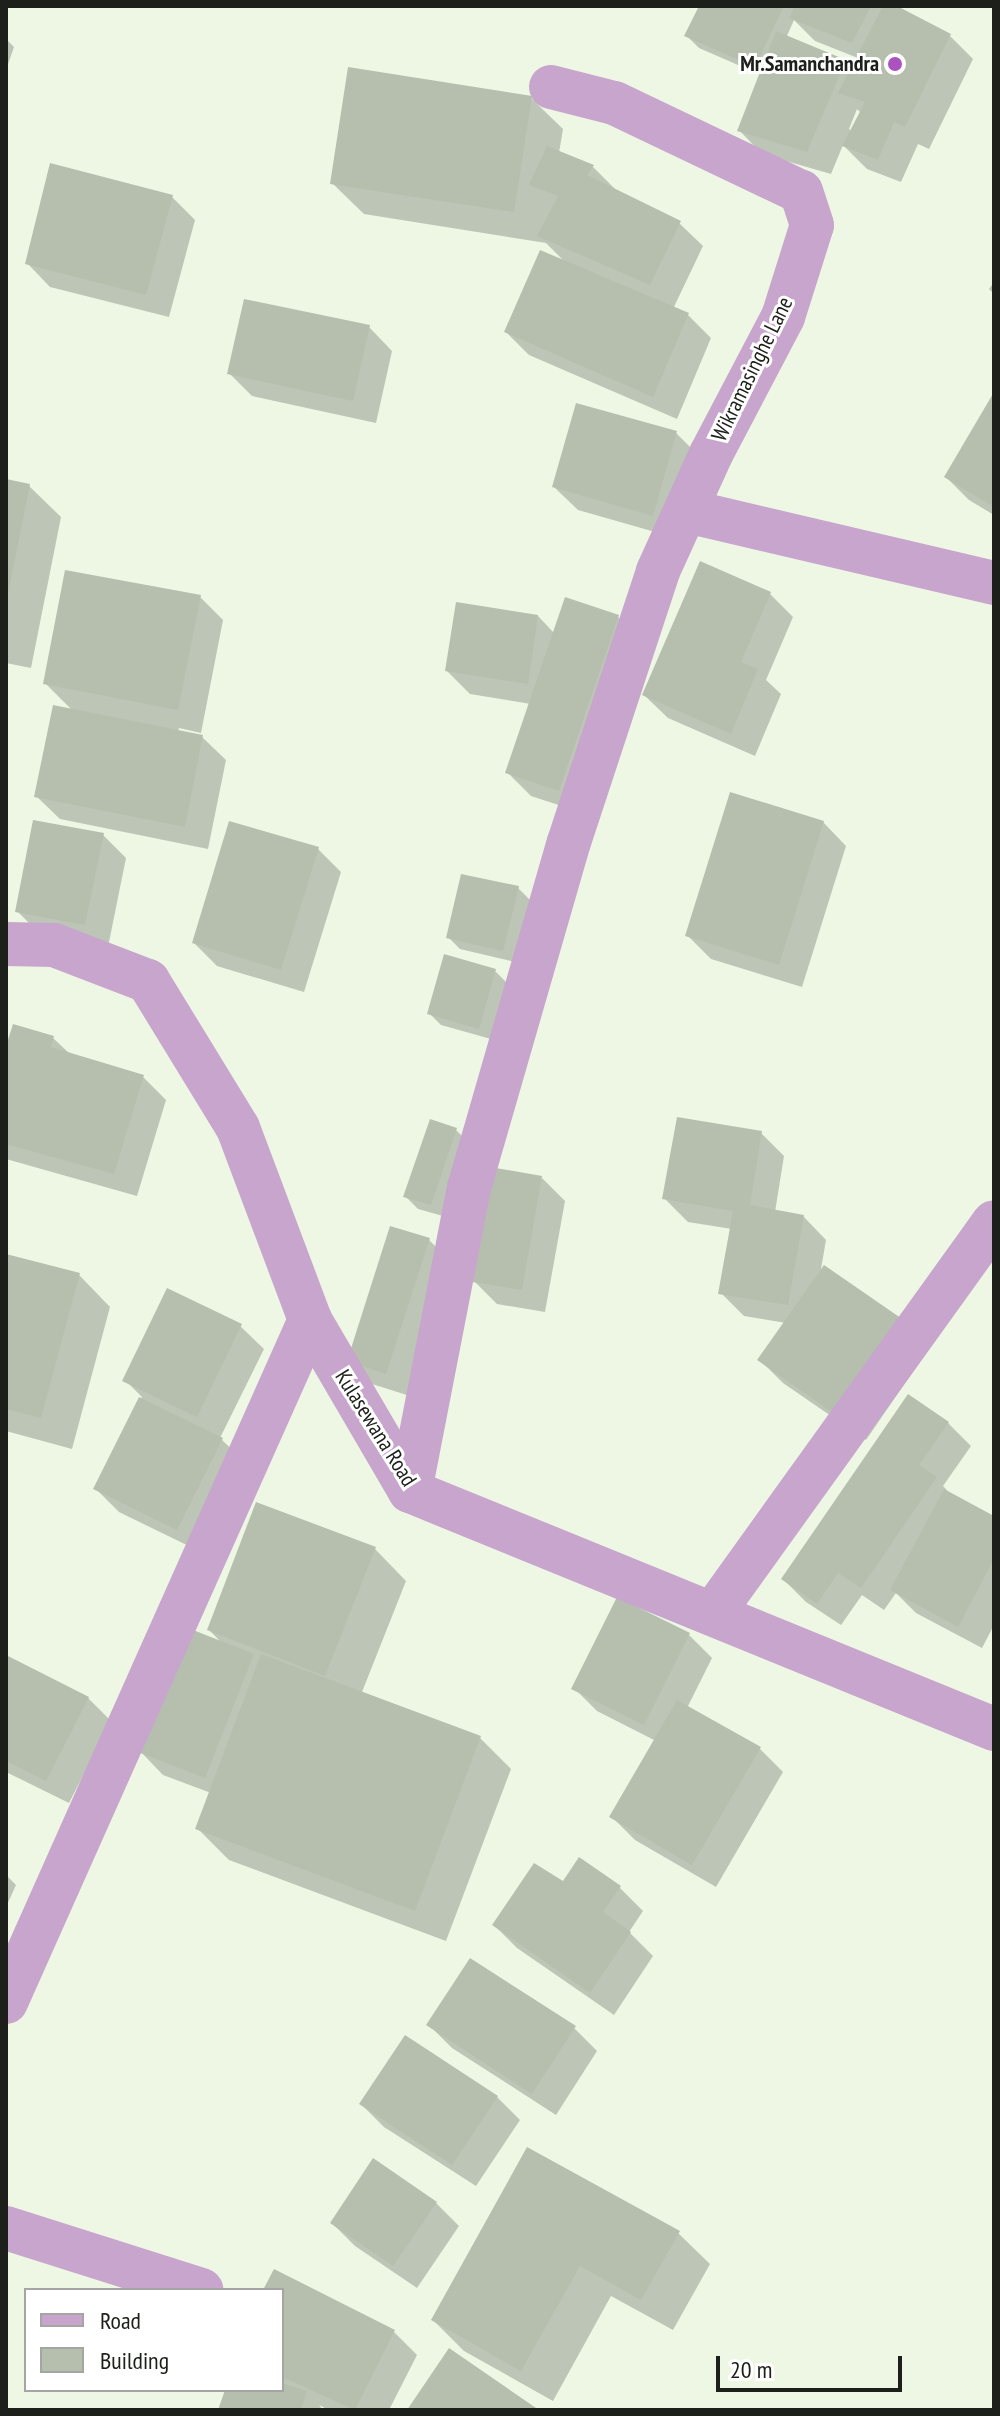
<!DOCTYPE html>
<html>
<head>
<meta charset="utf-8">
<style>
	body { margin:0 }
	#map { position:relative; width:1000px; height:2416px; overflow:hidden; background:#edf7e4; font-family:"PT Sans Narrow",sans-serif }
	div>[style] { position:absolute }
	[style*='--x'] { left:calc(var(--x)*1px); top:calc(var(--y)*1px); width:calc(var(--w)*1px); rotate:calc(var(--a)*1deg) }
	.shadow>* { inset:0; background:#0003 }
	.building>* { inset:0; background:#b6bfad }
	.minor>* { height:44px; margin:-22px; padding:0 22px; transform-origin:22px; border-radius:22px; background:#c7a5cd }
	.dots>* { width:22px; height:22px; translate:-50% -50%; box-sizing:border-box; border:4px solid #fff; border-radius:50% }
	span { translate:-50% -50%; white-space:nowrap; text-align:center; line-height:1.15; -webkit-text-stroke:6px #fff; paint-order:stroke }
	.poi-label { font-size:22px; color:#1d201a; font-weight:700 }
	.right { translate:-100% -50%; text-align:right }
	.street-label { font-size:22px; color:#1d201a }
	.frame { position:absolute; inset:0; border:8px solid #1d201a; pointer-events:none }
	.legend { position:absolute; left:24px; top:2288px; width:260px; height:104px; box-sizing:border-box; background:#fff; border:2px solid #a5a6a3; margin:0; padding:10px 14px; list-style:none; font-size:24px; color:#1d201a }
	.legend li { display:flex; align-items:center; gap:16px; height:40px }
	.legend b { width:40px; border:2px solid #a5a6a3 }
	.scale { position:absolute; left:716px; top:2356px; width:186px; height:36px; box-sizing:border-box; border:4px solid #1d201a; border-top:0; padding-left:10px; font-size:24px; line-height:28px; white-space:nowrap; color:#1d201a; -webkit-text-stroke:6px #fff; paint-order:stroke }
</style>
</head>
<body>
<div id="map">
	<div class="shadow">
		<i style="clip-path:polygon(evenodd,701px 6px,895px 6px,950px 36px,973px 59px,929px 149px,918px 144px,901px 182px,867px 169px,843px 145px,831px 174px,762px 154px,739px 130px,761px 75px,699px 48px,687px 36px,701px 6px,794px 20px,815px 41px,858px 58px,852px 69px,844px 61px,786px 38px,794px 20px,701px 6px,857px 109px,861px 113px,852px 131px,849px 129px,857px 109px)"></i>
		<i style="clip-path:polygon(6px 39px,14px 47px,6px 70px)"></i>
		<i style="clip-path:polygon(531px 98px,563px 129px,559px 153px,593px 167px,616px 190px,679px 223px,703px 246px,673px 309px,688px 315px,711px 338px,677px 419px,529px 355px,506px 332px,567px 264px,546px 243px,364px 214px,332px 183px)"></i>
		<i style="clip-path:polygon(172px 197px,195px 220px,169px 317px,50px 287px,27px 263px)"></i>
		<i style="clip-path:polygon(994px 282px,994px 294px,989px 289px)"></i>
		<i style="clip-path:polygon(369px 327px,392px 351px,376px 423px,252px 396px,229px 373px)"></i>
		<i style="clip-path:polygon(994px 395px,994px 515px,969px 500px,946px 477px)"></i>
		<i style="clip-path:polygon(676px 433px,699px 456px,676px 538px,578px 510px,554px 487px)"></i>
		<i style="clip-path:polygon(6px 481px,29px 486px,61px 517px,31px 668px,6px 663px)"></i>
		<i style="clip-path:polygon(770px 594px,793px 617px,766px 680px,781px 694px,755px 756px,668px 718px,644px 695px)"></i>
		<i style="clip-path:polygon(200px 597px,223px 620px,201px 733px,179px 728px,178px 732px,202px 737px,226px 760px,208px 849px,60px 819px,36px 796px,73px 711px,45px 683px)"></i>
		<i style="clip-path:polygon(538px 616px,555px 634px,618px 617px,641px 640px,583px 813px,531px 796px,508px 773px,531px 704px,470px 694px,447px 671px)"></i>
		<i style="clip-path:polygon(823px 822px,846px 846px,802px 987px,711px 959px,688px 936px)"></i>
		<i style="clip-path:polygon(103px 835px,126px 858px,108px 947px,40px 934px,17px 911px)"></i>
		<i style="clip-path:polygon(318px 849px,341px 872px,304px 992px,217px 966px,194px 943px)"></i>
		<i style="clip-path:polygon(518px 888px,530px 900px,515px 962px,460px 949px,448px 937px)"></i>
		<i style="clip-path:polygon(495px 971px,507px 983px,491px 1039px,441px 1025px,429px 1013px)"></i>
		<i style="clip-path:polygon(53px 1038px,70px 1054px,143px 1077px,166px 1100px,137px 1196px,6px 1159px,6px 1053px)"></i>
		<i style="clip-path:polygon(456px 1130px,468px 1142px,443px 1216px,418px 1209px,406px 1197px)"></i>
		<i style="clip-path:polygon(761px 1133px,784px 1156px,775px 1212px,803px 1216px,826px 1240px,820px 1275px,929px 1348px,866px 1440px,783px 1383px,760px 1360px,786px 1323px,744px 1316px,721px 1293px,732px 1229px,688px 1222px,664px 1198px)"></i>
		<i style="clip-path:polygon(542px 1178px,565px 1201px,545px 1312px,497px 1304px,474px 1281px)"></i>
		<i style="clip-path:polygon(429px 1240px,452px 1263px,410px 1396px,372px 1384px,349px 1360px)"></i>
		<i style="clip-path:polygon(6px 1256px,79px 1275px,110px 1307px,72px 1449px,6px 1431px)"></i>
		<i style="clip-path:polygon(240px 1326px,264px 1349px,220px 1438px,245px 1462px,201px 1552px,119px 1512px,96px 1489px,142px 1397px,125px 1380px)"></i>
		<i style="clip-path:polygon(948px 1423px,971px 1446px,943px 1486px,953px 1497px,994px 1518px,994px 1625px,982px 1648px,916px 1613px,896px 1593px,884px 1610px,862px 1595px,841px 1625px,806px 1602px,783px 1579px)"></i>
		<i style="clip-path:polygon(375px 1549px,406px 1581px,362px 1692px,480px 1738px,511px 1769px,446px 1941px,229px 1860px,197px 1828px,211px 1793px,163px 1775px,140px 1751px,224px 1645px,209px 1630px)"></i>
		<i style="clip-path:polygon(689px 1635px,712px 1658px,687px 1708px,760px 1749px,783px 1772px,716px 1887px,635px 1840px,611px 1816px,656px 1741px,597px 1711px,574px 1688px)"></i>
		<i style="clip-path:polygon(6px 1658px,88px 1698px,111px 1721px,69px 1803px,6px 1772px)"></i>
		<i style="clip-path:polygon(579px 1860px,620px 1888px,643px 1911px,629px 1932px,653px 1956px,614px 2015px,517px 1948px,494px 1925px,563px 1884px)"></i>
		<i style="clip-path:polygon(6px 1875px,16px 1885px,6px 1907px)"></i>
		<i style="clip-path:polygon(429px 2025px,574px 2028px,597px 2051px,556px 2115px,452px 2048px)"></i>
		<i style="clip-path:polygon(497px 2097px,520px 2120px,476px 2186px,384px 2127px,361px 2104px)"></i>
		<i style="clip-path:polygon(528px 2150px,678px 2233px,710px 2264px,673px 2330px,611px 2296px,553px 2401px,464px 2351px,433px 2320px)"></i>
		<i style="clip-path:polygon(436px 2203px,459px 2226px,417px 2288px,355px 2246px,332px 2223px)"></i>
		<i style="clip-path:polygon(275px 2272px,394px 2332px,417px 2355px,389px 2410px,329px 2410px,319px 2405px,323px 2410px,220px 2410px,227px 2390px,282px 2390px,282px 2290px,266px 2290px)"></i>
	</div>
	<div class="building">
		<i style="clip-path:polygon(699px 6px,784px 6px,755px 67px,684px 36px)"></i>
		<i style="clip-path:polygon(795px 6px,871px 6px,852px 43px,789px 18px)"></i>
		<i style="clip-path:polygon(883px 6px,897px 6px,951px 34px,905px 127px,894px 122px,878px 160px,842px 146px,865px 102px,838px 93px)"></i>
		<i style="clip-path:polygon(776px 31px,846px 60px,807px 152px,737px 131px)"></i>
		<i style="clip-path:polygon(348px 67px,532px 96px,514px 212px,330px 184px)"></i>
		<i style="clip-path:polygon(547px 146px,594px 165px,587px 175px,681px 221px,650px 285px,537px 236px,558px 196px,529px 185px)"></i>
		<i style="clip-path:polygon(50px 163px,173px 195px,146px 295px,25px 264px)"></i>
		<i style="clip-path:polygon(540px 250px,689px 313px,653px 397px,504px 332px)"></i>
		<i style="clip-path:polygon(244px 299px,370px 325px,353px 401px,227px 374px)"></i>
		<i style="clip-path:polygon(994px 392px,994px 507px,944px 477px)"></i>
		<i style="clip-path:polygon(576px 403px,677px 431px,653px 516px,552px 487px)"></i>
		<i style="clip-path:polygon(6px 479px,30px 484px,7px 599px,6px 599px)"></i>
		<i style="clip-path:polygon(700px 561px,771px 592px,741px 662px,758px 669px,731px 734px,642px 695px)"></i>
		<i style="clip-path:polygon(65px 570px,201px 595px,178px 710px,43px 684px)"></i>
		<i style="clip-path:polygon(565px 597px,619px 615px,559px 791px,505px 773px)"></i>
		<i style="clip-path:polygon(456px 602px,538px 615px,528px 684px,445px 671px)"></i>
		<i style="clip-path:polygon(53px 705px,203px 735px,185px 827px,34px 797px)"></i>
		<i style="clip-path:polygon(730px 792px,824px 821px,779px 965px,685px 936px)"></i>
		<i style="clip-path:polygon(33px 820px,104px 833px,85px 925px,15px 912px)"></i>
		<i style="clip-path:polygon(229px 821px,319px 847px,281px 970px,192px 943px)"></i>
		<i style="clip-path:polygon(461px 874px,519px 886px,503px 951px,446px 938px)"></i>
		<i style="clip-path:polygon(444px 954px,496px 969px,479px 1029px,427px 1014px)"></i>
		<i style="clip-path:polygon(13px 1024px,54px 1036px,51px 1047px,144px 1075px,114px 1174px,6px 1144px,6px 1046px)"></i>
		<i style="clip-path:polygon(677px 1117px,762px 1131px,750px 1205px,804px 1215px,788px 1305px,718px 1294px,733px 1211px,662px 1199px)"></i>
		<i style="clip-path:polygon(430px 1119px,457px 1128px,431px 1205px,403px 1197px)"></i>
		<i style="clip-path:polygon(490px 1167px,542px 1176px,522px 1290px,472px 1282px)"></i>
		<i style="clip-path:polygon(390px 1226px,430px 1238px,386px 1374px,347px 1361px)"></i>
		<i style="clip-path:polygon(6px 1254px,80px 1273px,41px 1418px,6px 1409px)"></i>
		<i style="clip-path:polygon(824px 1265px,908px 1323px,842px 1419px,757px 1360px)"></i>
		<i style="clip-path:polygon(167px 1288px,242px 1324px,197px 1417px,122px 1381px)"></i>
		<i style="clip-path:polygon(908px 1394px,949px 1422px,919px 1465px,937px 1477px,861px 1588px,838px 1573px,817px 1604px,781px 1579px)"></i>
		<i style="clip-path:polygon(139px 1397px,223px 1438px,177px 1530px,93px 1489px)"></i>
		<i style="clip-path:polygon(944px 1489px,994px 1516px,994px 1559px,958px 1627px,890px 1590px)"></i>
		<i style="clip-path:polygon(256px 1502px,376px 1547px,325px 1676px,207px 1630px)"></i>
		<i style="clip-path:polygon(617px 1597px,690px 1633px,644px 1725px,571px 1689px)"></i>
		<i style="clip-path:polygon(188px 1628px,254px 1654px,205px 1778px,138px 1752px)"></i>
		<i style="clip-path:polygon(261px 1654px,481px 1736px,415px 1911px,195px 1829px)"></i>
		<i style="clip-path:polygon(6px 1655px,89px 1697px,46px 1781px,6px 1761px)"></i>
		<i style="clip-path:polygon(677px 1700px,761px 1747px,692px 1865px,609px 1817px)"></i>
		<i style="clip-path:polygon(579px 1857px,621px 1886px,603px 1912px,631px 1932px,590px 1993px,492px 1925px,534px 1863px,563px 1881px)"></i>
		<i style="clip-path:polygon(470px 1958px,576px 2026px,532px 2094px,426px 2025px)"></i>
		<i style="clip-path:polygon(405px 2035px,498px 2096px,452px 2165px,359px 2104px)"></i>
		<i style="clip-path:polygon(527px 2147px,680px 2231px,641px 2300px,580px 2266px,521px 2371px,431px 2320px)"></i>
		<i style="clip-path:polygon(373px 2158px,437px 2202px,393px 2266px,330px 2223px)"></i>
		<i style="clip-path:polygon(274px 2269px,395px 2330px,355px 2410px,282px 2377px,282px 2290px,263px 2290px)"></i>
		<i style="clip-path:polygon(449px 2348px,539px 2410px,407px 2410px)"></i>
		<i style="clip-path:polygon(282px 2383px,307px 2391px,301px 2410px,218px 2410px,225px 2390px,282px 2390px)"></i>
	</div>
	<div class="minor">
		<i style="--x:687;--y:511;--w:315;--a:13.2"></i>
		<i style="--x:6;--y:944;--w:48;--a:1.2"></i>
		<i style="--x:54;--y:945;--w:101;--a:21"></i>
		<i style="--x:148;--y:981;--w:172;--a:58.5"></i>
		<i style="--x:238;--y:1128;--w:205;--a:69.4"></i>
		<i style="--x:310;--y:1320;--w:198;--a:59.7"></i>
		<i style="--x:410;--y:1491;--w:631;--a:22.17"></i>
		<i style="--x:410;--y:1491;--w:309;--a:-79"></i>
		<i style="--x:469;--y:1188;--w:360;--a:-73.9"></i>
		<i style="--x:569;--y:842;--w:285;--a:-71.8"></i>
		<i style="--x:658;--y:571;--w:128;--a:-65.6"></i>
		<i style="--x:711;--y:454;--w:155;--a:-62.3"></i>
		<i style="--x:783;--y:317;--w:96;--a:-72.5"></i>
		<i style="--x:812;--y:225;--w:35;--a:-108"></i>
		<i style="--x:801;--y:192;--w:207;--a:-154.5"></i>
		<i style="--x:614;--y:103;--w:65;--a:-165.7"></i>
		<i style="--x:713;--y:1613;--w:481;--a:-54.3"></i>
		<i style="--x:6;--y:2002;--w:747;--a:-65.98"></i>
		<i style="--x:6;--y:2228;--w:205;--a:17.6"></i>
	</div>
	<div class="dots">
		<i style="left:895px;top:64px;background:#ac52be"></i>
	</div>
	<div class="poi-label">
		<span class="right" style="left:879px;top:64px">Mr.Samanchandra</span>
	</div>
	<div class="street-label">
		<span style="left:752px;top:369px;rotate:-64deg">Wikramasinghe Lane</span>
		<span style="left:376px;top:1428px;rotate:58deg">Kulasewana Road</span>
	</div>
	<div class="frame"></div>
	<ul class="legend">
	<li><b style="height:10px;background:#c7a5cd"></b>Road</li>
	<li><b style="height:22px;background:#b6bfad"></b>Building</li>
	</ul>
	<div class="scale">20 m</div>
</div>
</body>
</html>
